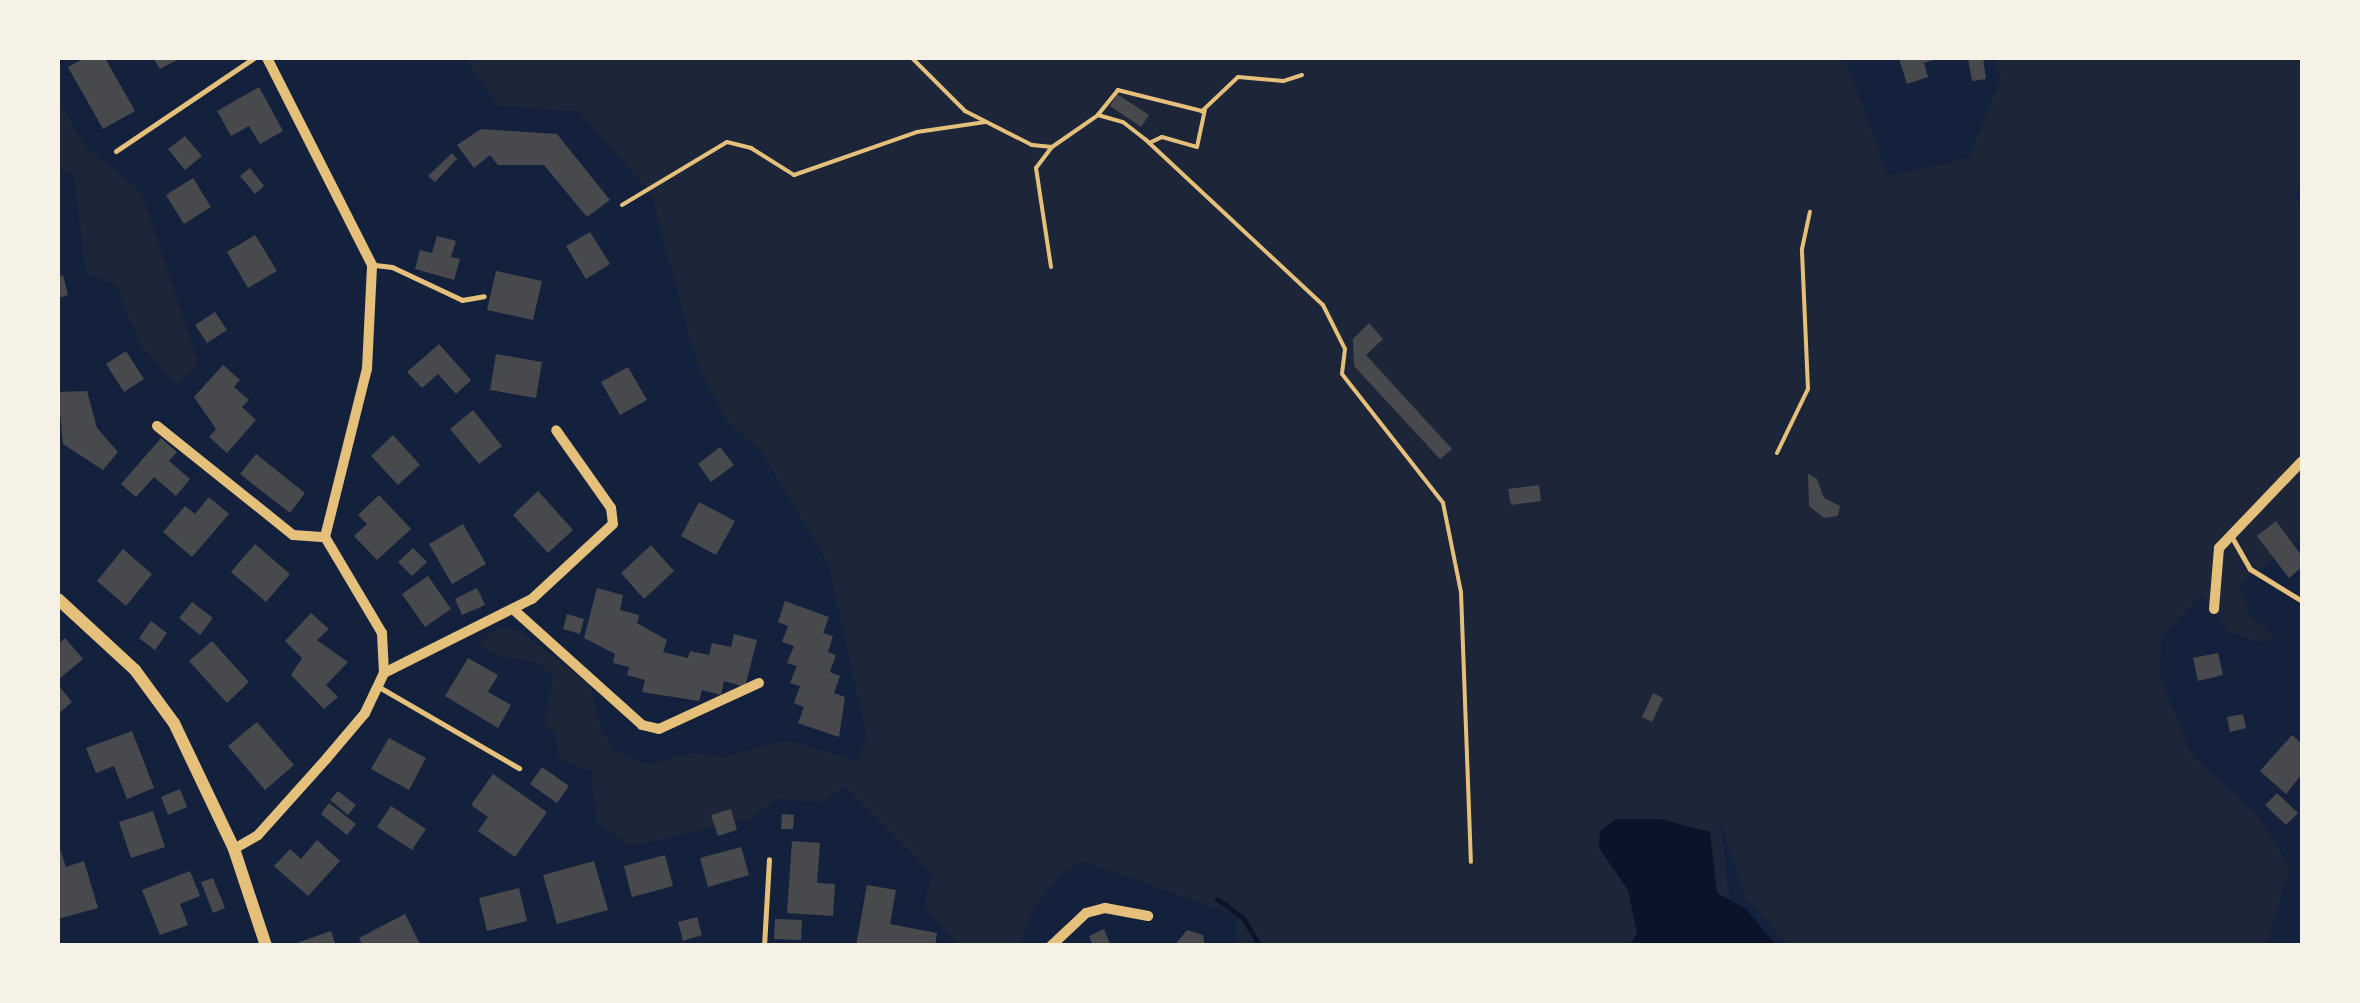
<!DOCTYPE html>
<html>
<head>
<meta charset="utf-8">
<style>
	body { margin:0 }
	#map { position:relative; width:2360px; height:1003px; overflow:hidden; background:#14213d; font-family:Overpass,sans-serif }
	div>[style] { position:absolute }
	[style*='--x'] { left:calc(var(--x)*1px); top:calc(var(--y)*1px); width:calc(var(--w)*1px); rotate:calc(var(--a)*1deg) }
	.green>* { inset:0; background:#1d2539 }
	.water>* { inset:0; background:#0b132b }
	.stream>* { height:5px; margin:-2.5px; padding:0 2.5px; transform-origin:2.5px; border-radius:2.5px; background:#0b132b }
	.building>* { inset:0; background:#48494c }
	.path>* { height:4px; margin:-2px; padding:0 2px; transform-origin:2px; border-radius:2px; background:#e5c07b }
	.service>* { height:5px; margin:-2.5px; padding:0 2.5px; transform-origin:2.5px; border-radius:2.5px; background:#e5c07b }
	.minor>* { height:10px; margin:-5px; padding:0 5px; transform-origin:5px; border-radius:5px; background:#e5c07b }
	.tertiary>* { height:12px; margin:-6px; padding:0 6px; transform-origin:6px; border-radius:6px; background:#e5c07b }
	span { translate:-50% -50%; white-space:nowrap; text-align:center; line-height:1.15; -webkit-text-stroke:9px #f6f1e7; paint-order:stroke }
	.frame { position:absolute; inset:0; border:60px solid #f6f1e7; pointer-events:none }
</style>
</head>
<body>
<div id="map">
	<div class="green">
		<i style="clip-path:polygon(465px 58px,1845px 58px,1888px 176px,1969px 158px,2001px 78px,1993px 58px,2302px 58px,2302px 184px,2295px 196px,2302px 205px,2302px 536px,2240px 585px,2250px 616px,2275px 636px,2258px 642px,2229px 632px,2202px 594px,2161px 638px,2160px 677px,2191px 754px,2257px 815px,2290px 867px,2266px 945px,1788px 945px,1744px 896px,1720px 821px,1735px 945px,1237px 945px,1237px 916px,1083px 861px,1061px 874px,1031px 911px,1021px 945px,958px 945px,924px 907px,932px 874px,845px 786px,823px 802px,776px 799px,750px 819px,631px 846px,597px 823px,591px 771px,559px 759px,556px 735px,544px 722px,554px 676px,536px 662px,498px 656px,478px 644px,491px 633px,504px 627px,519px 631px,590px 684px,601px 730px,615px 750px,636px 761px,651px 765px,689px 753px,725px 757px,787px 740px,856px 761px,867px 739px,828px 563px,760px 450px,726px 420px,697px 364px,651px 193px,578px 111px,498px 106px)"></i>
		<i style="clip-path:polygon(58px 101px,85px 146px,142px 193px,199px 364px,177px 385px,140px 345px,116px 285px,86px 273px,74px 176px,58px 167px)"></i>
	</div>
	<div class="water">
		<i style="clip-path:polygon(1616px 819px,1660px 819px,1710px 832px,1717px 893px,1746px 909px,1776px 945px,1629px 945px,1637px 933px,1628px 890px,1599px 848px,1600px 831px)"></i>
	</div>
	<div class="stream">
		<i style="--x:1217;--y:899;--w:32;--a:36"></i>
		<i style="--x:1243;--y:918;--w:33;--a:59"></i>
	</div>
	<div class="building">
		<i style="clip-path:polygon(85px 58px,105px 58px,135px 111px,103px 129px,68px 67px)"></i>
		<i style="clip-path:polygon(153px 58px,181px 58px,160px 69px)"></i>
		<i style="clip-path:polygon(1899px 58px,1939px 58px,1924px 63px,1928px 77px,1907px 84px)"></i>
		<i style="clip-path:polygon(1968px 58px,1983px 58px,1986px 79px,1972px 81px)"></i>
		<i style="clip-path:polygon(259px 87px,283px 131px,260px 144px,249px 126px,231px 136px,217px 111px)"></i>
		<i style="clip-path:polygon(1117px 94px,1149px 115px,1141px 127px,1110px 106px)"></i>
		<i style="clip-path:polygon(481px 129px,557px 134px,610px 200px,587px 217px,544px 165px,498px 165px,490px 155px,474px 168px,457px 145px)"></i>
		<i style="clip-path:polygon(185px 136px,202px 156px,185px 170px,168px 149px)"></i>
		<i style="clip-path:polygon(452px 153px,457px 159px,435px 182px,428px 176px)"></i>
		<i style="clip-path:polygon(250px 168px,264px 186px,255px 194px,240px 176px)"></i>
		<i style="clip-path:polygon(193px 178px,211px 207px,184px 224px,166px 195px)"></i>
		<i style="clip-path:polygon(590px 232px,610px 264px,586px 279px,566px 246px)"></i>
		<i style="clip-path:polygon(255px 235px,277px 271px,248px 288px,227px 252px)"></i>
		<i style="clip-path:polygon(437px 236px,456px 241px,451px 257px,460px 259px,454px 280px,415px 269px,420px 250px,432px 253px)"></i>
		<i style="clip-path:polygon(496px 271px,542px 281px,533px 320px,487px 310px)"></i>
		<i style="clip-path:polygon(63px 275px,68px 295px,58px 298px,58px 276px)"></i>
		<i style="clip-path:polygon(215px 312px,227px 330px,207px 343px,195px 325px)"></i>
		<i style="clip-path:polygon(1369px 323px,1383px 339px,1366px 355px,1452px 449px,1440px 459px,1354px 366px,1353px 339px)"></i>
		<i style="clip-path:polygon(439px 344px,471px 380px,456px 394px,438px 374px,422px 388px,407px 372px)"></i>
		<i style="clip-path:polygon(126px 351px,144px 379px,124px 392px,106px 364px)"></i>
		<i style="clip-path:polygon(496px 354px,542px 362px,536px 398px,490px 390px)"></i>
		<i style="clip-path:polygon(223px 365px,240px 380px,234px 387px,249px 400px,242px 407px,256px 420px,227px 453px,209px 437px,216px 429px,194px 397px)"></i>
		<i style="clip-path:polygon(628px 367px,647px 400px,620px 415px,601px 382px)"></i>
		<i style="clip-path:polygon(87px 391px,97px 428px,118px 452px,103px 470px,63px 444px,58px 392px)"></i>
		<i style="clip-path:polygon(473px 410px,502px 446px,479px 464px,450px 429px)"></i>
		<i style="clip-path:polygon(393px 435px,420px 465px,398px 485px,371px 456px)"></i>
		<i style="clip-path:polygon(161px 438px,177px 452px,169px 461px,190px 479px,176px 496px,154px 477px,136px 497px,121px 484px)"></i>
		<i style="clip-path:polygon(720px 447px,734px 465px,711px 482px,698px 464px)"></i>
		<i style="clip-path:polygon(256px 454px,305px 493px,290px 513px,240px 474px)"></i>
		<i style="clip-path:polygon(1808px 474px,1817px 479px,1824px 498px,1840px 506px,1838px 516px,1824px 518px,1809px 506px)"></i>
		<i style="clip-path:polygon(1539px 485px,1541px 501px,1511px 505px,1508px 489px)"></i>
		<i style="clip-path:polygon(538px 491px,573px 530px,548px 553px,513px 515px)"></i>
		<i style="clip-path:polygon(379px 495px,411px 529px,377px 560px,354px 536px,367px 524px,358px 515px)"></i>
		<i style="clip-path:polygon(209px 497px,229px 514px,192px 557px,163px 532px,185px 506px,195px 514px)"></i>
		<i style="clip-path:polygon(699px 502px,735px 521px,716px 555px,681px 536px)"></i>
		<i style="clip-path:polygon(2276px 521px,2302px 556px,2302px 567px,2289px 578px,2257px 536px)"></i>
		<i style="clip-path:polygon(463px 524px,486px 564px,452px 584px,429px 544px)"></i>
		<i style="clip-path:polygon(255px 544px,290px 574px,266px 602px,231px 572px)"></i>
		<i style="clip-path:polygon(651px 545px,674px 571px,644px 599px,621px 573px)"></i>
		<i style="clip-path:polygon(413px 548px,427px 562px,412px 576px,398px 562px)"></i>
		<i style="clip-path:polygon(123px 549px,152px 574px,126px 606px,97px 581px)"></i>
		<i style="clip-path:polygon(428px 576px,451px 609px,425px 627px,402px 594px)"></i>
		<i style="clip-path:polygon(477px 588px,485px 605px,462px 615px,455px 599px)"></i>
		<i style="clip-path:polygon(597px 588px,623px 595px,620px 610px,639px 615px,637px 623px,667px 640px,663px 652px,688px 658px,690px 651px,709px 655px,712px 643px,731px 647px,734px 634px,757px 640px,745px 687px,724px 681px,721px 695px,702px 690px,699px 701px,642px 692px,645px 680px,627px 675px,629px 667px,613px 663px,615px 654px,584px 638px)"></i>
		<i style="clip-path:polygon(785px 601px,829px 617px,823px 633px,833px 636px,828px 652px,836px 655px,830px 672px,840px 676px,834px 693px,845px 697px,839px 737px,798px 723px,804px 707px,794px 703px,800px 686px,790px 683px,797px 666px,787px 663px,794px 646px,782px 642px,788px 626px,778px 622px)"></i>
		<i style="clip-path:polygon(192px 602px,213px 618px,200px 635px,179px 618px)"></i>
		<i style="clip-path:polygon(311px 613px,329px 629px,317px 640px,348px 662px,326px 685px,338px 697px,324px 709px,291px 675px,302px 658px,285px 641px)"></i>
		<i style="clip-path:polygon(567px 614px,584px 619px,580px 634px,563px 629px)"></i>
		<i style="clip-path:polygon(151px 621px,167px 633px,155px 650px,139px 638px)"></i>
		<i style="clip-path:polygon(65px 638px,83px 659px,58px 680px,58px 644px)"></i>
		<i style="clip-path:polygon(212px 641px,249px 682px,227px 703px,189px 661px)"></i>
		<i style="clip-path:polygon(2218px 653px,2223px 675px,2198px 681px,2193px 658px)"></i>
		<i style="clip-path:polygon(468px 658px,498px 675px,488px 692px,511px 705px,498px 728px,445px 696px)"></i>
		<i style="clip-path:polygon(58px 685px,72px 702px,58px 714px)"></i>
		<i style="clip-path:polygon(1653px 693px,1663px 698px,1652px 722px,1642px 717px)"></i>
		<i style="clip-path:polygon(2243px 714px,2246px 728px,2230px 732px,2227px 717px)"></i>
		<i style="clip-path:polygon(257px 722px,294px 765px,265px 790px,228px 746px)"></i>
		<i style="clip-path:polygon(132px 731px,154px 788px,127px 799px,114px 766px,96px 773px,86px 748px)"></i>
		<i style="clip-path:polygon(2292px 735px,2302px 744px,2302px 774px,2286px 794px,2260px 771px)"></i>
		<i style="clip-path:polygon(389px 738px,426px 758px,409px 790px,371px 769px)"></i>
		<i style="clip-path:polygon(542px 767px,569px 786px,557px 803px,530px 784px)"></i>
		<i style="clip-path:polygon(493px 774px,547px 812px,515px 857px,478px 831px,488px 817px,471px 805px)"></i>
		<i style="clip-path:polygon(180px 789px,187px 807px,168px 815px,161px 797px)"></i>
		<i style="clip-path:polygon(338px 791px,356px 805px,348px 815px,330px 800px)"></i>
		<i style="clip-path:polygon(2277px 793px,2298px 813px,2286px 825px,2265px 805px)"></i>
		<i style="clip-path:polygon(329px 803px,356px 824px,347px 835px,321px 814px)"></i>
		<i style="clip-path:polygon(391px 806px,426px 829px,412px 850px,377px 827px)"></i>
		<i style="clip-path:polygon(731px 809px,737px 830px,718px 836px,711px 815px)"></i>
		<i style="clip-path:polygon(153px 811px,165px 847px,131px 858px,119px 822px)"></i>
		<i style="clip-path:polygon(782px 814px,794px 815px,793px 829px,781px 829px)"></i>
		<i style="clip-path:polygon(317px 840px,340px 861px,308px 896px,274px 866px,290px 849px,301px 859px)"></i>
		<i style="clip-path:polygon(792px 841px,820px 843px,817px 883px,835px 884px,833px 916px,787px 913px)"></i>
		<i style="clip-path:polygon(58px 843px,66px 867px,84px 861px,98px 908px,58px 919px)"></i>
		<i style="clip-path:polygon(741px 847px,749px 875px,708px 887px,700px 858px)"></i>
		<i style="clip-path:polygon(665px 855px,673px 886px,632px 897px,624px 866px)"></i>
		<i style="clip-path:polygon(594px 861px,608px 910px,557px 924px,543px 875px)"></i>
		<i style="clip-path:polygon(190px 871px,200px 896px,180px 904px,188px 925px,160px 935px,142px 890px)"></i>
		<i style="clip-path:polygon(213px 878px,225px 908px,213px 913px,201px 882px)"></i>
		<i style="clip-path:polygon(867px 885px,896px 890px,890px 924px,937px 933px,935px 946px,856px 946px)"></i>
		<i style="clip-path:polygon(519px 888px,527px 921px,487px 931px,479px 898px)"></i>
		<i style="clip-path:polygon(405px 914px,421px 946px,363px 946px,359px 938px)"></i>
		<i style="clip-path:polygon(697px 917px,702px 935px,683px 941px,678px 922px)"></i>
		<i style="clip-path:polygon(775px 919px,802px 920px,801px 940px,774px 939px)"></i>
		<i style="clip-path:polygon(1104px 929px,1111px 946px,1093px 946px,1089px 936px)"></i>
		<i style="clip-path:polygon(1187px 930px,1203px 935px,1205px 946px,1174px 946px)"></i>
		<i style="clip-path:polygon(331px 931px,336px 946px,291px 946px,291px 945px)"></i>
	</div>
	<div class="path">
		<i style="--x:912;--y:58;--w:75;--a:45"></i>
		<i style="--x:965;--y:111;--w:75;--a:26.9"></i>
		<i style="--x:1032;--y:145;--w:20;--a:6"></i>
		<i style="--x:1302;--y:75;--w:20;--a:162"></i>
		<i style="--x:1283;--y:81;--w:45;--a:-174.9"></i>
		<i style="--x:1238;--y:77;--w:50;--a:136.6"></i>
		<i style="--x:1202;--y:111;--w:87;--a:-166"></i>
		<i style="--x:1118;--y:90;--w:32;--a:129"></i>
		<i style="--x:1098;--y:115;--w:26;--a:16"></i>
		<i style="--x:1123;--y:122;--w:28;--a:38"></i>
		<i style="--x:1145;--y:139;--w:243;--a:43"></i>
		<i style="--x:1323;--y:305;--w:49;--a:63.4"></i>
		<i style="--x:1345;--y:349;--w:25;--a:97"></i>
		<i style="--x:1342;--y:374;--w:164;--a:51.9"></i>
		<i style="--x:1443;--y:503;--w:91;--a:78.6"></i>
		<i style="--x:1461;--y:592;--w:270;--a:87.9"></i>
		<i style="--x:1149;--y:143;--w:14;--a:-25"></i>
		<i style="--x:1162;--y:137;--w:36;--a:16"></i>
		<i style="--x:1197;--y:147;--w:38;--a:-78"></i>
		<i style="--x:622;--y:205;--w:122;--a:-31"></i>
		<i style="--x:727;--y:142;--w:25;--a:14"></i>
		<i style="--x:751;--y:148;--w:51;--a:32.1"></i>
		<i style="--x:794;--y:175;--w:130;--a:-19.3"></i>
		<i style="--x:917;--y:132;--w:69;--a:-8.4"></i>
		<i style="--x:1051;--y:267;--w:100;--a:-98.6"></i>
		<i style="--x:1036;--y:168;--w:26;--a:-53"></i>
		<i style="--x:1052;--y:147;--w:56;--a:-34.8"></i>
		<i style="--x:1777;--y:453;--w:71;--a:-64.2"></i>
		<i style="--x:1808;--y:389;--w:140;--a:-92.5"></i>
		<i style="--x:1802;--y:249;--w:38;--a:-78"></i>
	</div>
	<div class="service">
		<i style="--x:116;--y:151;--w:166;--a:-34"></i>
		<i style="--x:375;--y:265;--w:17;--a:7"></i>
		<i style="--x:392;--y:267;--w:77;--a:25.2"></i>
		<i style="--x:462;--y:300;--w:22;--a:-10"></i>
		<i style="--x:2230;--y:534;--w:40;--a:60.3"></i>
		<i style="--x:2250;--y:569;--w:61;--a:31.6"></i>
		<i style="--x:379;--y:687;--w:162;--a:30.1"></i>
		<i style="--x:764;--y:946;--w:87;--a:-86.7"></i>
	</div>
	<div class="minor">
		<i style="--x:157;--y:426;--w:174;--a:38.7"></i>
		<i style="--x:293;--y:535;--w:32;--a:4"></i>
		<i style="--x:2214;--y:609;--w:61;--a:-85.3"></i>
		<i style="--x:2219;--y:548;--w:120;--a:-46.3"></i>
		<i style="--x:514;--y:610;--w:172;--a:41.9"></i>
		<i style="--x:642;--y:725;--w:17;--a:13"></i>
		<i style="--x:659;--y:729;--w:110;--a:-24.7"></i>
		<i style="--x:384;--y:673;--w:165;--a:-26.6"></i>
		<i style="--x:532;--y:599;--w:110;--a:-42.8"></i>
		<i style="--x:613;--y:524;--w:16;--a:-97"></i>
		<i style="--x:611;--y:508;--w:95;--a:-125.2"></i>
		<i style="--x:234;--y:849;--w:28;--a:-30"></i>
		<i style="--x:258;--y:835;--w:103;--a:-48.1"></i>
		<i style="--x:327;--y:758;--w:59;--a:-49.8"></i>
		<i style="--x:365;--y:713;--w:44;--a:-64.6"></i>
		<i style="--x:384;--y:673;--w:40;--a:-92.9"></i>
		<i style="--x:382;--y:633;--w:112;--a:-120.7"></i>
		<i style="--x:325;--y:537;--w:173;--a:-76"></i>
		<i style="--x:367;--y:369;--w:104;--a:-87.2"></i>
		<i style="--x:372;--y:265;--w:232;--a:-116.9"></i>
		<i style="--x:1051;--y:946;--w:48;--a:-43.3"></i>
		<i style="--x:1086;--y:913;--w:20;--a:-15"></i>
		<i style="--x:1105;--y:908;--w:44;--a:10.5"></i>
	</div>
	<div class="tertiary">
		<i style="--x:58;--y:599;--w:105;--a:42.7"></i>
		<i style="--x:135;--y:670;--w:66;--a:53.7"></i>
		<i style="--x:174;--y:723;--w:140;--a:64.5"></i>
		<i style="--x:234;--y:849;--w:102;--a:71.7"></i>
	</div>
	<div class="frame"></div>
</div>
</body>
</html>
